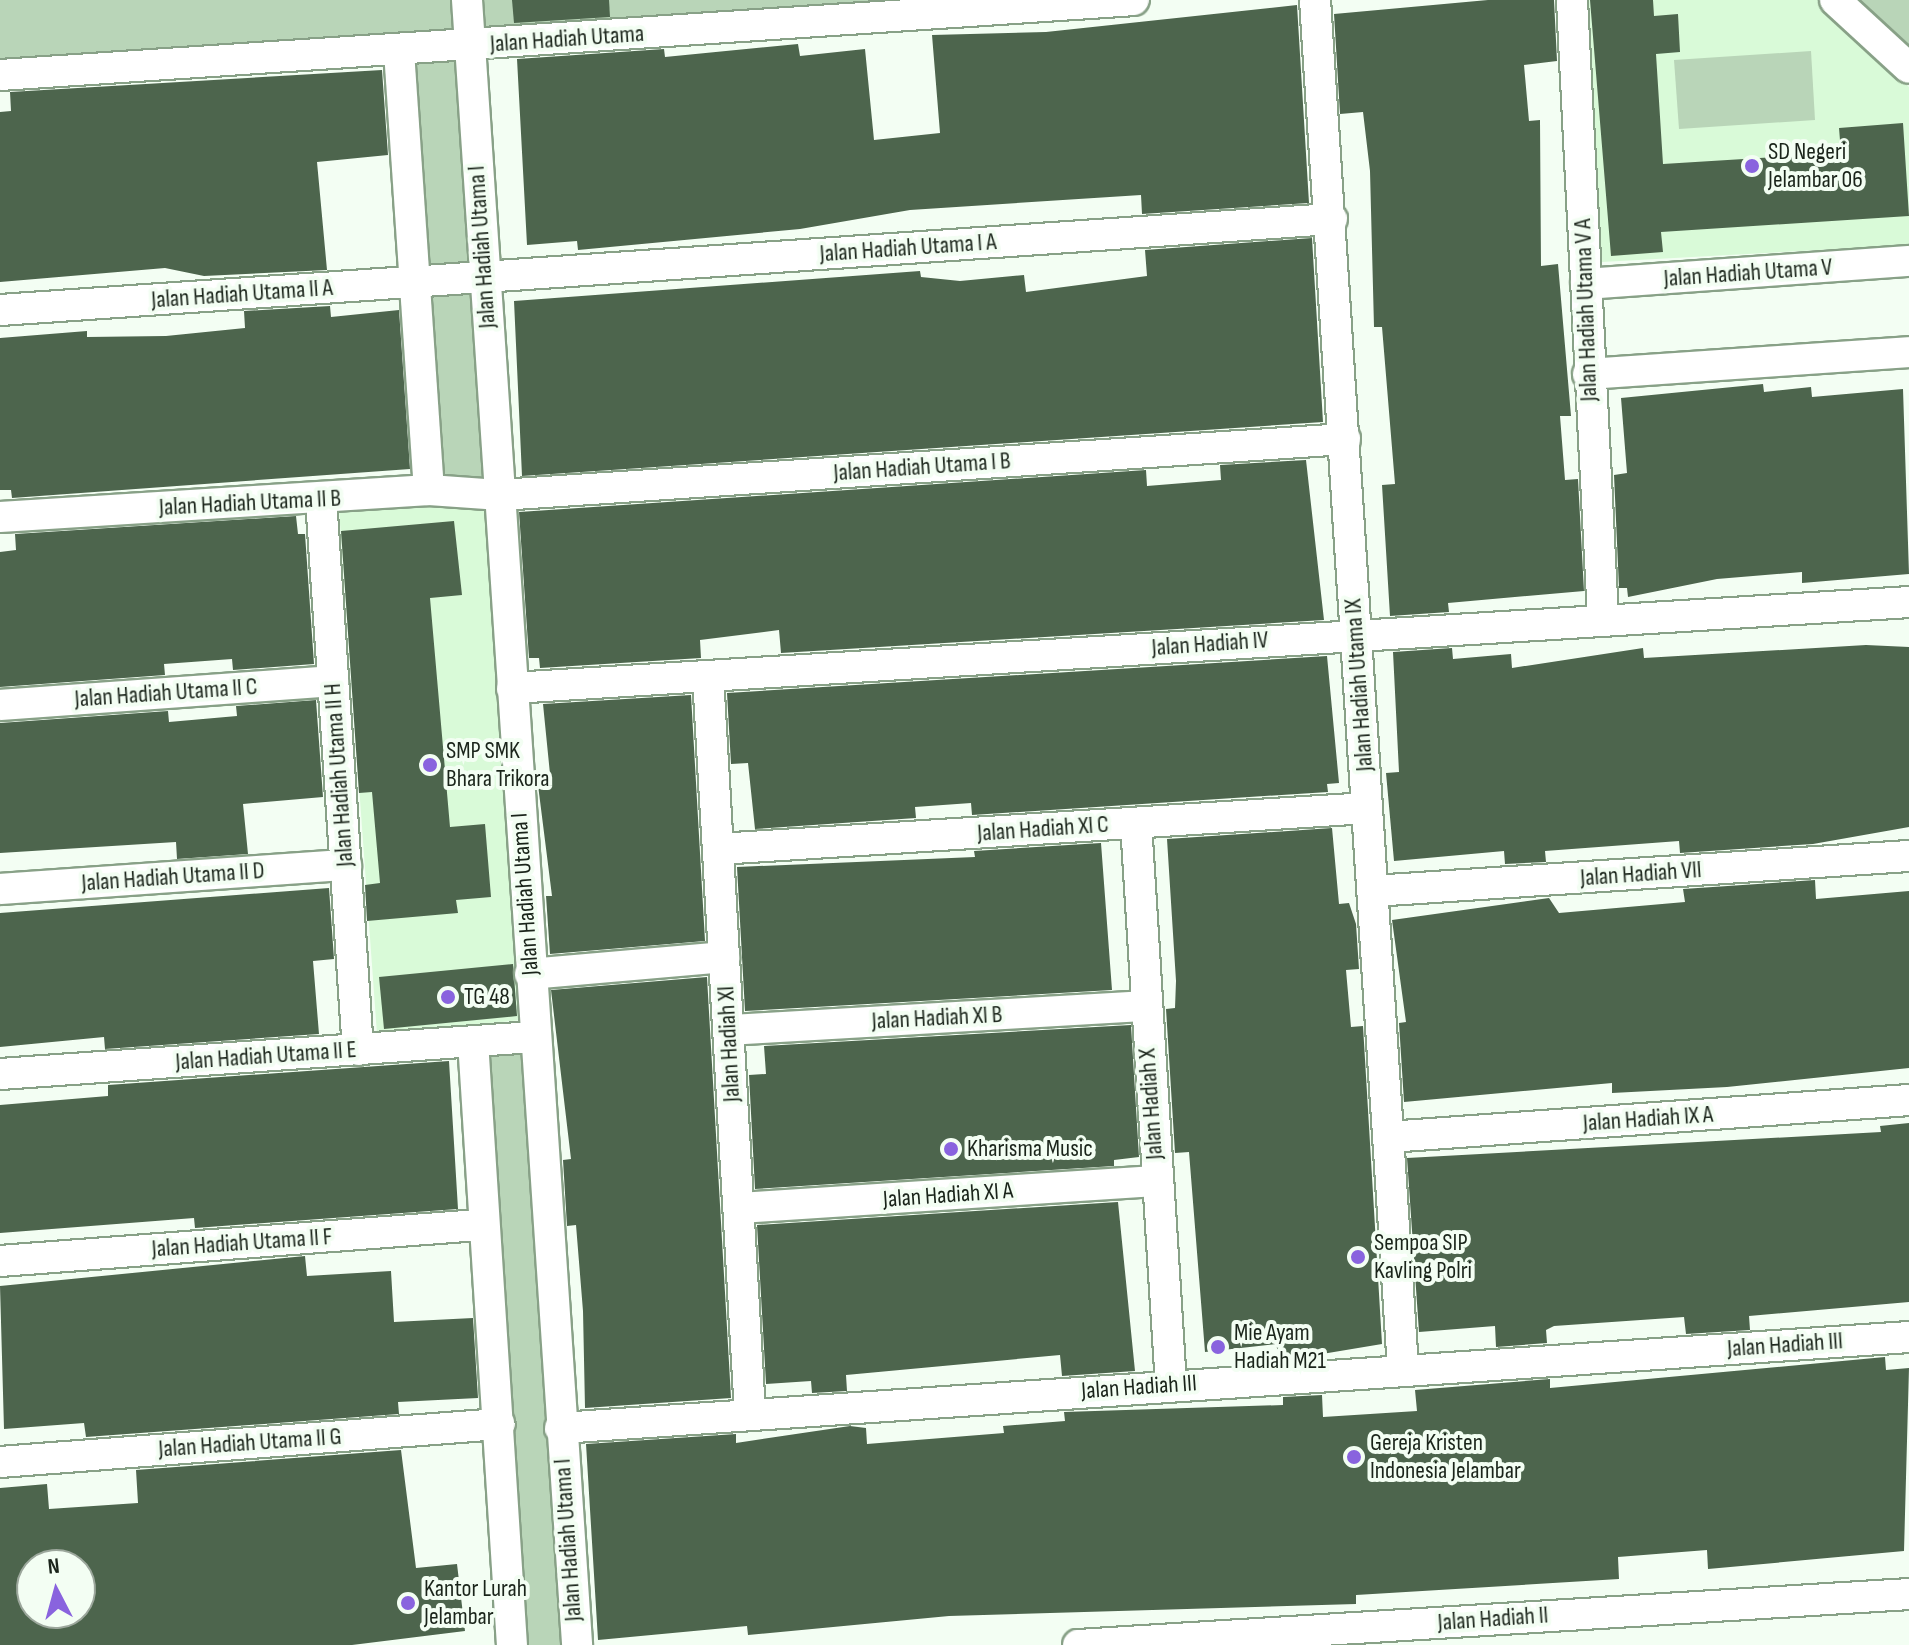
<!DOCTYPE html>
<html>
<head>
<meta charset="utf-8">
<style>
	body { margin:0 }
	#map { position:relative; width:1909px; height:1645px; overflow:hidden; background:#f3fef3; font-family:"Sofia Sans Condensed",sans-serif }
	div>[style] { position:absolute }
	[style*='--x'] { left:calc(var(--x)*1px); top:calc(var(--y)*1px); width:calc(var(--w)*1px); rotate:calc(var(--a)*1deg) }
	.built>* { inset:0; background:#d9fad8 }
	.green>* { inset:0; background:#b9d5b8 }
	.building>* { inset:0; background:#4d654d }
	.roads { filter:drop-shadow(2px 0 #88a187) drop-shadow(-2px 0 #88a187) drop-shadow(0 2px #88a187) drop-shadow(0 -2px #88a187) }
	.street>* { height:30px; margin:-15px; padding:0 15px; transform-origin:15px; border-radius:15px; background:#fff }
	.dots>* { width:22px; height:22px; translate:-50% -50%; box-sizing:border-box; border:4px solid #f3fef3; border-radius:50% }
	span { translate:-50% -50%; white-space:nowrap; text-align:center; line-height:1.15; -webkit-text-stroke:8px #f3fef3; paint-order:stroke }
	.street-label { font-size:24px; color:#1a241a }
	.poi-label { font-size:24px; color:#1a241a }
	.left { translate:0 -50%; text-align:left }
	.north { position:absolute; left:16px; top:1549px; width:80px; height:80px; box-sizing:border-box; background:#f3fef3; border:2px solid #9ca79c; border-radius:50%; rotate:354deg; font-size:22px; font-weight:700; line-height:32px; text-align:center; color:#1a241a }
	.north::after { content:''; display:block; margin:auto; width:28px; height:36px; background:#8963de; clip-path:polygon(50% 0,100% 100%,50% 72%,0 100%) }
</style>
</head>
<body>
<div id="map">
	<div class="built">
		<i style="clip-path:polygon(1582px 0,1819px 0,1909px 87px,1909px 245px,1602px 262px)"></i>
		<i style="clip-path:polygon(484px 501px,522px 1020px,377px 1034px,339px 510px)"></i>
	</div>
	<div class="green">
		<i style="clip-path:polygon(0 0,1076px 0,0 67px)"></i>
		<i style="clip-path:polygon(1848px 0,1909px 0,1909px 54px)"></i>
		<i style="clip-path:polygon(1811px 51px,1815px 120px,1679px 129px,1674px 60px)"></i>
		<i style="clip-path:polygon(464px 53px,489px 480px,436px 473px,405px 57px)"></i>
		<i style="clip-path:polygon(523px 1049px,569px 1645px,528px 1645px,486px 1053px)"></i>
	</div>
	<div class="building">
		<i style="clip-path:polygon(512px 0,609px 0,610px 17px,514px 23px)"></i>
		<i style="clip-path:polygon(1488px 0,1554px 0,1557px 61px,1524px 65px,1529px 121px,1540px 120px,1541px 266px,1558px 264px,1571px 416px,1560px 416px,1565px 480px,1578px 479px,1584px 591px,1448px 603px,1449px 612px,1390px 616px,1382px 485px,1395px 484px,1382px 327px,1374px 327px,1370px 171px,1363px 112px,1340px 114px,1334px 14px)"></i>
		<i style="clip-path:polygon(1590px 0,1653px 0,1654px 16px,1678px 14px,1680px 52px,1656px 54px,1663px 164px,1841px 153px,1839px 128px,1903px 123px,1909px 216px,1661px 232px,1663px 252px,1611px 256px)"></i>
		<i style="clip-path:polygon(1297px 5px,1309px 203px,1142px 214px,1141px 195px,910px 210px,800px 229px,578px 250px,577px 241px,527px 245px,517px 59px,664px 49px,665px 57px,798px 44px,800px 56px,865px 49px,874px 140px,940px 133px,932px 35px,1046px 32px)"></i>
		<i style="clip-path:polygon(382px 70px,388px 155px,317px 162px,327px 270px,204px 276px,165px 268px,0 282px,0 112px,11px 111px,10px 92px)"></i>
		<i style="clip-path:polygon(1312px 238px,1323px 422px,522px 476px,514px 301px,920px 271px,921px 277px,960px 281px,1024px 275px,1026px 292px,1147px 276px,1145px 250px)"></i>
		<i style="clip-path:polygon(330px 306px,331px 317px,399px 310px,410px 469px,12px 498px,11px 490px,0 490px,0 338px,87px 331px,87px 337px,166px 336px,245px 328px,244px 311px)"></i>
		<i style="clip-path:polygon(1763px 384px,1764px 392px,1811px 387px,1812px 397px,1903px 389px,1909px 574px,1802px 583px,1802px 572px,1717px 579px,1628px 597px,1627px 588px,1619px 588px,1614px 475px,1627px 473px,1621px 398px)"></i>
		<i style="clip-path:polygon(1306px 460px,1324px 620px,781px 653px,779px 630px,700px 640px,701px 658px,540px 668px,539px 658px,529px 658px,519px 512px,1146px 470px,1147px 486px,1221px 480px,1220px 465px)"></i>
		<i style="clip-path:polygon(296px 516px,298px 534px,305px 534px,314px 664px,233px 670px,232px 659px,164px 664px,165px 675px,0 687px,0 552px,16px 550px,15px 534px)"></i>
		<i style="clip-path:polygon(454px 521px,462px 595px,430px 598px,450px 827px,485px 824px,491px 897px,456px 900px,458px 913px,367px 921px,365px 885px,380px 883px,372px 792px,359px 793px,341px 531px)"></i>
		<i style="clip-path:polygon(1866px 645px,1909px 647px,1909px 827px,1813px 844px,1680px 853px,1679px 841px,1545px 851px,1546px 862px,1505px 864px,1504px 851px,1394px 861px,1386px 773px,1399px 772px,1393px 652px,1452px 648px,1453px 659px,1511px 654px,1512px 668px,1643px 648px,1644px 658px)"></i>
		<i style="clip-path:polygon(1327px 656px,1339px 783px,1327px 784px,1328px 792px,972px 815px,971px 803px,915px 807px,916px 818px,755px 829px,748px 763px,731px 764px,727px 693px)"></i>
		<i style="clip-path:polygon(691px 695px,705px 941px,550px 954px,546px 896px,552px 896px,538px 785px,551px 784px,543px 704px)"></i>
		<i style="clip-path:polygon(316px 700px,323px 797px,243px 804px,248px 854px,177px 859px,176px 842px,0 853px,0 723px,168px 711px,169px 722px,237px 716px,236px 706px)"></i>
		<i style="clip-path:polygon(1332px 828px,1339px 904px,1349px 903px,1356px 924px,1359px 969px,1346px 970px,1351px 1027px,1363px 1026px,1382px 1344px,1280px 1361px,1276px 1344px,1205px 1352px,1189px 1152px,1175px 1153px,1166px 1009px,1175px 1008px,1176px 981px,1167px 839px)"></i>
		<i style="clip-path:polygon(1101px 843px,1112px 990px,745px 1011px,737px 867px,975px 857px,974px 851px)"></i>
		<i style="clip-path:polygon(1815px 880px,1816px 899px,1909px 891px,1909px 1068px,1727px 1087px,1612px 1093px,1612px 1083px,1404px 1102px,1399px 1023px,1406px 1022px,1392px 920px,1549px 898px,1559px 913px,1685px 902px,1683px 889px)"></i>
		<i style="clip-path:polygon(329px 888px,334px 959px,313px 961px,319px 1034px,105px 1049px,104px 1037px,0 1047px,0 913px)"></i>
		<i style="clip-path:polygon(513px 964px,517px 1016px,384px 1029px,379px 977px)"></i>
		<i style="clip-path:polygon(707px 977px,731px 1398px,585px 1408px,583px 1311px,576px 1225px,567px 1226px,563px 1160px,571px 1159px,551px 990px)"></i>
		<i style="clip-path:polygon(1131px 1025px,1139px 1157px,1114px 1160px,1114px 1166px,755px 1189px,749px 1075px,766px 1074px,764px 1046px)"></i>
		<i style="clip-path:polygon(449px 1061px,458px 1209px,195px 1228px,194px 1218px,0 1233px,0 1105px,108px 1096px,108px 1085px)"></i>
		<i style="clip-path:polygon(1909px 1123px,1909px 1302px,1749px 1316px,1750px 1330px,1686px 1334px,1684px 1317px,1554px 1326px,1546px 1330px,1547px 1343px,1496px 1347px,1495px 1326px,1419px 1332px,1407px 1158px,1881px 1132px,1880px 1126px)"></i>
		<i style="clip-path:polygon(1118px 1202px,1135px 1371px,1062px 1376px,1060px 1355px,846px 1375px,847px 1391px,812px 1393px,811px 1381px,766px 1384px,757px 1225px)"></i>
		<i style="clip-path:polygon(305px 1256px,307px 1276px,391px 1271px,394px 1322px,473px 1318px,478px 1398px,398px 1402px,399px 1414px,86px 1437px,84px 1423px,4px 1429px,0 1286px)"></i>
		<i style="clip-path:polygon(1885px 1357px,1886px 1370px,1909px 1368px,1904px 1551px,1708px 1569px,1707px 1550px,1618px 1557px,1619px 1579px,1356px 1595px,1356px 1604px,949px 1616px,748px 1635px,747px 1626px,598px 1640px,586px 1444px,736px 1434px,736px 1443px,850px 1426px,866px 1428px,867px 1444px,1004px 1433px,1003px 1426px,1065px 1421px,1064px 1412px,1283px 1405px,1283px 1397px,1322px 1395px,1323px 1417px,1417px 1411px,1415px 1390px,1550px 1379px,1550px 1388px)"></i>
		<i style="clip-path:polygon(evenodd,401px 1450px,416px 1568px,457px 1564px,465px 1631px,352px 1645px,0 1645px,0 1488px,47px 1484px,49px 1509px,138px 1503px,136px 1470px,401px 1450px,32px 1565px,80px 1565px,80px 1613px,32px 1613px,32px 1565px)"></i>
	</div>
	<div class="roads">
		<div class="street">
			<i style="--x:467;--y:0;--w:1649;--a:86.17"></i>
			<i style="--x:1315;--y:0;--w:1372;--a:86.32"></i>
			<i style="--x:1572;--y:0;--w:620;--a:87.13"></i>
			<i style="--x:1835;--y:0;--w:100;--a:42.6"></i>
			<i style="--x:399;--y:51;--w:440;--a:86.1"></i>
			<i style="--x:0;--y:75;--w:1136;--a:-3.78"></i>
			<i style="--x:1586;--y:284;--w:324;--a:-4.1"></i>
			<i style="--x:0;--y:310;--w:1335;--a:-3.91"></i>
			<i style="--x:1588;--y:374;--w:322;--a:-3.9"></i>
			<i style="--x:321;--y:499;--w:552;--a:86.16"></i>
			<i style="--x:0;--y:517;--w:430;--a:-3.6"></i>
			<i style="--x:429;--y:490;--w:71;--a:4"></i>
			<i style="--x:500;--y:495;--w:847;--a:-3.79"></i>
			<i style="--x:708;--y:676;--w:738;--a:86.74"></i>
			<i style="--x:512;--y:688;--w:1400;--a:-3.52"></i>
			<i style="--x:0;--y:705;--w:334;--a:-4.1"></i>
			<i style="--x:1136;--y:823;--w:563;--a:86.44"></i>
			<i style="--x:718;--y:849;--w:650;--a:-3.61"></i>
			<i style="--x:0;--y:889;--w:347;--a:-4"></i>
			<i style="--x:1373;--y:891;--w:537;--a:-3.74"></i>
			<i style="--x:530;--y:974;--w:195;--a:-5"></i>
			<i style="--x:729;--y:1030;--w:417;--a:-3.3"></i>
			<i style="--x:473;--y:1041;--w:605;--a:86.31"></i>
			<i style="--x:0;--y:1074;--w:534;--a:-3.97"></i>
			<i style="--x:1388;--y:1137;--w:522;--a:-4.06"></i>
			<i style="--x:739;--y:1208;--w:418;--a:-3.7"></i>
			<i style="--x:0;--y:1261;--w:485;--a:-4.3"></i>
			<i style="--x:560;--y:1428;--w:1352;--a:-3.86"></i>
			<i style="--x:0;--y:1462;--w:501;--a:-4.35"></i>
			<i style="--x:1078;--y:1645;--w:833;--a:-3.51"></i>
		</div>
	</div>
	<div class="dots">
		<i style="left:1752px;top:166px;background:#8963de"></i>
		<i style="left:430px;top:765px;background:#8963de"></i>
		<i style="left:448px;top:997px;background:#8963de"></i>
		<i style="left:951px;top:1149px;background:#8963de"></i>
		<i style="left:1358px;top:1257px;background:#8963de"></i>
		<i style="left:1218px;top:1347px;background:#8963de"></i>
		<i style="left:1354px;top:1457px;background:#8963de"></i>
		<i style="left:408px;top:1603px;background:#8963de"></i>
	</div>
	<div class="street-label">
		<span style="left:567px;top:39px;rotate:-4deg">Jalan Hadiah Utama</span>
		<span style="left:482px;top:247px;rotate:-94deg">Jalan Hadiah Utama I</span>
		<span style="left:908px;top:248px;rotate:-4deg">Jalan Hadiah Utama I A</span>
		<span style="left:1748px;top:273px;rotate:-4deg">Jalan Hadiah Utama V</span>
		<span style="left:242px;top:294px;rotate:-4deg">Jalan Hadiah Utama II A</span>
		<span style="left:1586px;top:310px;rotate:-92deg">Jalan Hadiah Utama V A</span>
		<span style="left:922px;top:467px;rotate:-4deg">Jalan Hadiah Utama I B</span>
		<span style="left:250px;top:503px;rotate:-3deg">Jalan Hadiah Utama II B</span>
		<span style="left:1210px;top:644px;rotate:-4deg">Jalan Hadiah IV</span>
		<span style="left:1359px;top:685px;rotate:-94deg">Jalan Hadiah Utama IX</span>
		<span style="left:166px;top:693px;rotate:-4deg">Jalan Hadiah Utama II C</span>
		<span style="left:339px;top:775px;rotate:-94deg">Jalan Hadiah Utama II H</span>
		<span style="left:1043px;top:829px;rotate:-4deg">Jalan Hadiah XI C</span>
		<span style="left:1641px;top:874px;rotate:-4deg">Jalan Hadiah VII</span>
		<span style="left:173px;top:877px;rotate:-4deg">Jalan Hadiah Utama II D</span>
		<span style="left:525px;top:894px;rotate:-94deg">Jalan Hadiah Utama I</span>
		<span style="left:937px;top:1018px;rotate:-3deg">Jalan Hadiah XI B</span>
		<span style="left:729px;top:1044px;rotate:-93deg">Jalan Hadiah XI</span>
		<span style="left:266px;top:1056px;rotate:-4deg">Jalan Hadiah Utama II E</span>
		<span style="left:1151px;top:1104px;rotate:-94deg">Jalan Hadiah X</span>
		<span style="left:1648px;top:1119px;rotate:-4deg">Jalan Hadiah IX A</span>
		<span style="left:948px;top:1195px;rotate:-4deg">Jalan Hadiah XI A</span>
		<span style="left:242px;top:1243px;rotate:-4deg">Jalan Hadiah Utama II F</span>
		<span style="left:1785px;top:1345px;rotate:-4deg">Jalan Hadiah III</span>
		<span style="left:1139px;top:1387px;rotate:-4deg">Jalan Hadiah III</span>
		<span style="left:250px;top:1443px;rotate:-4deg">Jalan Hadiah Utama II G</span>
		<span style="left:568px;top:1540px;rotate:-94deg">Jalan Hadiah Utama I</span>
		<span style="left:1493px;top:1619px;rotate:-4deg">Jalan Hadiah II</span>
	</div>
	<div class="poi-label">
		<span class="left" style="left:1768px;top:166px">SD Negeri<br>Jelambar 06</span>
		<span class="left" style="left:446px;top:765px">SMP SMK<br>Bhara Trikora</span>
		<span class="left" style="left:464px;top:997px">TG 48</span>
		<span class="left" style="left:967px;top:1149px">Kharisma Music</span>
		<span class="left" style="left:1374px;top:1257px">Sempoa SIP<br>Kavling Polri</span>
		<span class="left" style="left:1234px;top:1347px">Mie Ayam<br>Hadiah M21</span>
		<span class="left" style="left:1370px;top:1457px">Gereja Kristen<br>Indonesia Jelambar</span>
		<span class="left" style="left:424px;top:1603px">Kantor Lurah<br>Jelambar</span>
	</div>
	<div class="north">N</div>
</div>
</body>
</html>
